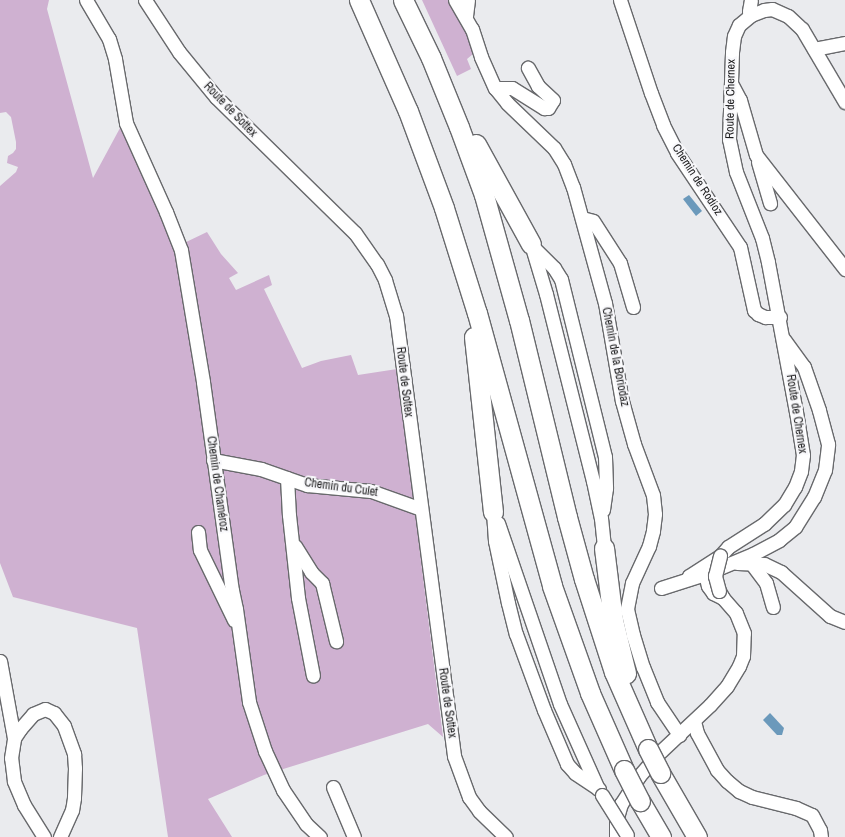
<!DOCTYPE html>
<html>
<head>
<meta charset="utf-8">
<style>
	body { margin:0 }
	#map { position:relative; width:845px; height:837px; overflow:hidden; background:#eaebee; font-family:"Archivo Narrow",sans-serif }
	div>[style] { position:absolute }
	[style*='--x'] { left:calc(var(--x)*1px); top:calc(var(--y)*1px); width:calc(var(--w)*1px); rotate:calc(var(--a)*1deg) }
	.green>* { inset:0; background:#cfb1d1 }
	.water>* { inset:0; background:#6b99bb }
	.roads { filter:drop-shadow(1px 0 #68696c) drop-shadow(-1px 0 #68696c) drop-shadow(0 1px #68696c) drop-shadow(0 -1px #68696c) }
	.minor>* { height:13px; margin:-6.5px; padding:0 6.5px; transform-origin:6.5px; border-radius:6.5px; background:#fff }
	.highway>* { height:19px; margin:-9.5px; padding:0 9.5px; transform-origin:9.5px; border-radius:9.5px; background:#fff }
	.bridges { filter:drop-shadow(1px 0 #68696c) drop-shadow(-1px 0 #68696c) drop-shadow(0 1px #68696c) drop-shadow(0 -1px #68696c) }
	.minor-bridge>* { height:13px; margin:-6.5px; padding:0 6.5px; transform-origin:6.5px; border-radius:6.5px; background:#fff }
	.highway-bridge>* { height:19px; margin:-9.5px; padding:0 9.5px; transform-origin:9.5px; border-radius:9.5px; background:#fff }
	span { translate:-50% -50%; white-space:nowrap; text-align:center; line-height:1.15; -webkit-text-stroke:4px #f8f8fb; paint-order:stroke }
	.street-label { font-size:12px; color:#1c1c1d }
</style>
</head>
<body>
<div id="map">
	<div class="green">
		<i style="clip-path:polygon(0 0,49px 0,47px 9px,93px 178px,120px 128px,131px 115px,182px 244px,207px 232px,221px 254px,238px 273px,229px 278px,236px 290px,269px 275px,272px 285px,264px 289px,302px 368px,321px 361px,351px 355px,358px 375px,397px 369px,443px 737px,428px 724px,264px 775px,208px 799px,232px 837px,168px 837px,137px 628px,13px 597px,0 563px,0 186px,16px 172px,18px 167px,7px 163px,8px 156px,13px 153px,16px 149px,16px 142px,11px 117px,6px 112px,0 113px)"></i>
		<i style="clip-path:polygon(422px 0,450px 0,459px 13px,473px 47px,473px 54px,467px 59px,471px 69px,457px 76px)"></i>
	</div>
	<div class="water">
		<i style="clip-path:polygon(689px 195px,702px 211px,696px 216px,683px 199px)"></i>
		<i style="clip-path:polygon(770px 713px,784px 728px,782px 735px,777px 735px,763px 720px)"></i>
	</div>
	<div class="roads">
		<div class="minor">
			<i style="--x:86;--y:0;--w:45;--a:59.5"></i>
			<i style="--x:109;--y:39;--w:21;--a:73"></i>
			<i style="--x:115;--y:59;--w:65;--a:80.2"></i>
			<i style="--x:126;--y:123;--w:98;--a:65.8"></i>
			<i style="--x:166;--y:212;--w:41;--a:68.5"></i>
			<i style="--x:181;--y:250;--w:134;--a:80.5"></i>
			<i style="--x:203;--y:382;--w:210;--a:82.1"></i>
			<i style="--x:232;--y:590;--w:19;--a:78"></i>
			<i style="--x:236;--y:609;--w:94;--a:82"></i>
			<i style="--x:249;--y:702;--w:52;--a:71.9"></i>
			<i style="--x:265;--y:751;--w:43;--a:65.2"></i>
			<i style="--x:283;--y:790;--w:41;--a:55.9"></i>
			<i style="--x:306;--y:824;--w:19;--a:43"></i>
			<i style="--x:145;--y:0;--w:62;--a:56.8"></i>
			<i style="--x:179;--y:52;--w:58;--a:50.6"></i>
			<i style="--x:216;--y:97;--w:194;--a:44.4"></i>
			<i style="--x:355;--y:233;--w:38;--a:55"></i>
			<i style="--x:377;--y:264;--w:18;--a:63"></i>
			<i style="--x:385;--y:280;--w:37;--a:73"></i>
			<i style="--x:396;--y:315;--w:445;--a:82.5"></i>
			<i style="--x:454;--y:756;--w:44;--a:69.9"></i>
			<i style="--x:469;--y:797;--w:17;--a:54"></i>
			<i style="--x:479;--y:811;--w:37;--a:44"></i>
			<i style="--x:455;--y:0;--w:34;--a:60"></i>
			<i style="--x:472;--y:29;--w:29;--a:72"></i>
			<i style="--x:481;--y:57;--w:34;--a:66"></i>
			<i style="--x:495;--y:88;--w:19;--a:51"></i>
			<i style="--x:507;--y:103;--w:65;--a:43.8"></i>
			<i style="--x:554;--y:148;--w:19;--a:58"></i>
			<i style="--x:564;--y:164;--w:25;--a:69"></i>
			<i style="--x:573;--y:187;--w:120;--a:74.6"></i>
			<i style="--x:605;--y:303;--w:99;--a:80.2"></i>
			<i style="--x:622;--y:401;--w:45;--a:74.4"></i>
			<i style="--x:634;--y:444;--w:54;--a:69.6"></i>
			<i style="--x:653;--y:495;--w:19;--a:84"></i>
			<i style="--x:655;--y:514;--w:17;--a:97"></i>
			<i style="--x:653;--y:531;--w:16;--a:105"></i>
			<i style="--x:649;--y:546;--w:41;--a:114.7"></i>
			<i style="--x:632;--y:583;--w:26;--a:101"></i>
			<i style="--x:627;--y:609;--w:27;--a:77"></i>
			<i style="--x:633;--y:635;--w:34;--a:73"></i>
			<i style="--x:643;--y:667;--w:38;--a:68"></i>
			<i style="--x:657;--y:702;--w:40;--a:56"></i>
			<i style="--x:620;--y:0;--w:98;--a:71.6"></i>
			<i style="--x:651;--y:93;--w:34;--a:69"></i>
			<i style="--x:663;--y:125;--w:31;--a:63"></i>
			<i style="--x:677;--y:153;--w:113;--a:56.2"></i>
			<i style="--x:740;--y:247;--w:65;--a:77.5"></i>
			<i style="--x:754;--y:310;--w:6;--a:45"></i>
			<i style="--x:758;--y:314;--w:8;--a:23"></i>
			<i style="--x:765;--y:317;--w:15;--a:0"></i>
			<i style="--x:751;--y:15;--w:4;--a:-117"></i>
			<i style="--x:749;--y:11;--w:11;--a:-80"></i>
			<i style="--x:466;--y:16;--w:16;--a:-83"></i>
			<i style="--x:814;--y:49;--w:32;--a:-11"></i>
			<i style="--x:732;--y:85;--w:17;--a:62"></i>
			<i style="--x:740;--y:100;--w:57;--a:73.8"></i>
			<i style="--x:756;--y:155;--w:145;--a:52"></i>
			<i style="--x:495;--y:88;--w:17;--a:0"></i>
			<i style="--x:512;--y:88;--w:38;--a:32"></i>
			<i style="--x:544;--y:108;--w:4;--a:0"></i>
			<i style="--x:548;--y:108;--w:9;--a:-58"></i>
			<i style="--x:553;--y:100;--w:21;--a:-137"></i>
			<i style="--x:538;--y:86;--w:21;--a:-119"></i>
			<i style="--x:758;--y:162;--w:43;--a:73.7"></i>
			<i style="--x:582;--y:218;--w:11;--a:15"></i>
			<i style="--x:593;--y:221;--w:50;--a:57.3"></i>
			<i style="--x:620;--y:263;--w:46;--a:73.5"></i>
			<i style="--x:531;--y:244;--w:52;--a:73.3"></i>
			<i style="--x:546;--y:294;--w:193;--a:75.9"></i>
			<i style="--x:593;--y:481;--w:38;--a:78"></i>
			<i style="--x:601;--y:518;--w:30;--a:84"></i>
			<i style="--x:533;--y:247;--w:30;--a:45"></i>
			<i style="--x:554;--y:268;--w:13;--a:58"></i>
			<i style="--x:561;--y:279;--w:183;--a:76.1"></i>
			<i style="--x:605;--y:457;--w:31;--a:88"></i>
			<i style="--x:606;--y:488;--w:22;--a:98"></i>
			<i style="--x:213;--y:460;--w:49;--a:10.6"></i>
			<i style="--x:261;--y:469;--w:49;--a:19.2"></i>
			<i style="--x:307;--y:485;--w:64;--a:5.4"></i>
			<i style="--x:371;--y:491;--w:53;--a:19.8"></i>
			<i style="--x:287;--y:478;--w:37;--a:87"></i>
			<i style="--x:289;--y:515;--w:83;--a:83.8"></i>
			<i style="--x:298;--y:598;--w:79;--a:79.1"></i>
			<i style="--x:493;--y:512;--w:29;--a:86"></i>
			<i style="--x:495;--y:541;--w:63;--a:78.2"></i>
			<i style="--x:508;--y:603;--w:32;--a:76"></i>
			<i style="--x:516;--y:634;--w:81;--a:69.8"></i>
			<i style="--x:544;--y:710;--w:59;--a:66.9"></i>
			<i style="--x:567;--y:764;--w:12;--a:48"></i>
			<i style="--x:575;--y:773;--w:29;--a:34"></i>
			<i style="--x:498;--y:523;--w:191;--a:71.1"></i>
			<i style="--x:560;--y:704;--w:93;--a:65.9"></i>
			<i style="--x:198;--y:532;--w:18;--a:84"></i>
			<i style="--x:200;--y:550;--w:78;--a:64.1"></i>
			<i style="--x:295;--y:546;--w:31;--a:58"></i>
			<i style="--x:311;--y:572;--w:16;--a:45"></i>
			<i style="--x:322;--y:583;--w:60;--a:76.4"></i>
			<i style="--x:737;--y:563;--w:27;--a:2"></i>
			<i style="--x:764;--y:564;--w:19;--a:25"></i>
			<i style="--x:781;--y:572;--w:66;--a:41.9"></i>
			<i style="--x:830;--y:616;--w:16;--a:22"></i>
			<i style="--x:751;--y:563;--w:25;--a:53"></i>
			<i style="--x:766;--y:583;--w:25;--a:74"></i>
			<i style="--x:705;--y:574;--w:12;--a:76"></i>
			<i style="--x:708;--y:586;--w:9;--a:54"></i>
			<i style="--x:713;--y:593;--w:11;--a:27"></i>
			<i style="--x:688;--y:579;--w:3;--a:-72"></i>
			<i style="--x:689;--y:576;--w:37;--a:-33"></i>
			<i style="--x:720;--y:556;--w:12;--a:-48"></i>
			<i style="--x:728;--y:547;--w:43;--a:-32.6"></i>
			<i style="--x:764;--y:524;--w:28;--a:-44"></i>
			<i style="--x:784;--y:505;--w:21;--a:-59"></i>
			<i style="--x:795;--y:487;--w:17;--a:-69"></i>
			<i style="--x:801;--y:471;--w:16;--a:-83"></i>
			<i style="--x:803;--y:455;--w:44;--a:-99.2"></i>
			<i style="--x:796;--y:412;--w:153;--a:-100.6"></i>
			<i style="--x:768;--y:262;--w:25;--a:-104"></i>
			<i style="--x:762;--y:238;--w:71;--a:-111.5"></i>
			<i style="--x:736;--y:172;--w:34;--a:-102"></i>
			<i style="--x:729;--y:139;--w:87;--a:-88"></i>
			<i style="--x:732;--y:52;--w:16;--a:-83"></i>
			<i style="--x:734;--y:36;--w:12;--a:-66"></i>
			<i style="--x:739;--y:25;--w:16;--a:-40"></i>
			<i style="--x:751;--y:15;--w:14;--a:-21"></i>
			<i style="--x:764;--y:10;--w:8;--a:-7"></i>
			<i style="--x:772;--y:9;--w:17;--a:24"></i>
			<i style="--x:788;--y:16;--w:19;--a:43"></i>
			<i style="--x:802;--y:29;--w:85;--a:59.5"></i>
			<i style="--x:661;--y:588;--w:46;--a:-17.7"></i>
			<i style="--x:705;--y:574;--w:52;--a:-22.6"></i>
			<i style="--x:753;--y:554;--w:30;--a:-28"></i>
			<i style="--x:779;--y:540;--w:21;--a:-39"></i>
			<i style="--x:795;--y:527;--w:36;--a:-58"></i>
			<i style="--x:814;--y:497;--w:29;--a:-68"></i>
			<i style="--x:825;--y:470;--w:26;--a:-83"></i>
			<i style="--x:828;--y:444;--w:35;--a:-105"></i>
			<i style="--x:819;--y:410;--w:46;--a:-109.2"></i>
			<i style="--x:804;--y:367;--w:34;--a:-126"></i>
			<i style="--x:0;--y:661;--w:78;--a:79.7"></i>
			<i style="--x:694;--y:721;--w:12;--a:76"></i>
			<i style="--x:697;--y:733;--w:42;--a:61.6"></i>
			<i style="--x:717;--y:770;--w:15;--a:48"></i>
			<i style="--x:727;--y:781;--w:16;--a:40"></i>
			<i style="--x:739;--y:791;--w:14;--a:25"></i>
			<i style="--x:752;--y:797;--w:45;--a:14"></i>
			<i style="--x:796;--y:808;--w:17;--a:24"></i>
			<i style="--x:812;--y:815;--w:17;--a:62"></i>
			<i style="--x:820;--y:830;--w:7;--a:82"></i>
			<i style="--x:333;--y:787;--w:54;--a:67.2"></i>
			<i style="--x:44;--y:837;--w:38;--a:-122"></i>
			<i style="--x:24;--y:805;--w:26;--a:-113"></i>
			<i style="--x:14;--y:781;--w:23;--a:-97"></i>
			<i style="--x:11;--y:758;--w:20;--a:-81"></i>
			<i style="--x:14;--y:738;--w:11;--a:-56"></i>
			<i style="--x:20;--y:729;--w:20;--a:-49"></i>
			<i style="--x:33;--y:714;--w:13;--a:-23"></i>
			<i style="--x:45;--y:709;--w:10;--a:24"></i>
			<i style="--x:54;--y:713;--w:16;--a:52"></i>
			<i style="--x:64;--y:726;--w:30;--a:70"></i>
			<i style="--x:74;--y:754;--w:14;--a:86"></i>
			<i style="--x:75;--y:768;--w:30;--a:92"></i>
			<i style="--x:74;--y:798;--w:12;--a:99"></i>
			<i style="--x:72;--y:810;--w:30;--a:114"></i>
			<i style="--x:616;--y:837;--w:16;--a:-90"></i>
			<i style="--x:616;--y:821;--w:18;--a:-74"></i>
			<i style="--x:621;--y:804;--w:33;--a:-57"></i>
			<i style="--x:639;--y:776;--w:33;--a:-49"></i>
			<i style="--x:661;--y:751;--w:67;--a:-43.2"></i>
			<i style="--x:710;--y:705;--w:25;--a:-48"></i>
			<i style="--x:727;--y:686;--w:23;--a:-59"></i>
			<i style="--x:739;--y:666;--w:11;--a:-68"></i>
			<i style="--x:743;--y:656;--w:23;--a:-88"></i>
			<i style="--x:744;--y:633;--w:22;--a:-112"></i>
			<i style="--x:736;--y:613;--w:20;--a:-131"></i>
			<i style="--x:723;--y:598;--w:8;--a:-120"></i>
		</div>
		<div class="highway">
			<i style="--x:359;--y:0;--w:121;--a:66.2"></i>
			<i style="--x:408;--y:111;--w:103;--a:69.6"></i>
			<i style="--x:444;--y:208;--w:110;--a:72.6"></i>
			<i style="--x:477;--y:313;--w:283;--a:74.6"></i>
			<i style="--x:552;--y:586;--w:114;--a:70.4"></i>
			<i style="--x:590;--y:693;--w:84;--a:66.2"></i>
			<i style="--x:403;--y:0;--w:64;--a:64.2"></i>
			<i style="--x:431;--y:58;--w:74;--a:67.9"></i>
			<i style="--x:459;--y:127;--w:72;--a:69.8"></i>
			<i style="--x:484;--y:195;--w:130;--a:74.4"></i>
			<i style="--x:519;--y:320;--w:203;--a:76.3"></i>
			<i style="--x:567;--y:517;--w:64;--a:74.7"></i>
			<i style="--x:584;--y:579;--w:98;--a:72.1"></i>
			<i style="--x:614;--y:672;--w:84;--a:66.2"></i>
			<i style="--x:476;--y:144;--w:114;--a:61.2"></i>
			<i style="--x:474;--y:337;--w:176;--a:83.8"></i>
			<i style="--x:604;--y:548;--w:73;--a:82.9"></i>
			<i style="--x:613;--y:620;--w:55;--a:76.2"></i>
			<i style="--x:660;--y:773;--w:74;--a:60"></i>
			<i style="--x:640;--y:801;--w:42;--a:59.7"></i>
		</div>
	</div>
	<div class="bridges">
		<div class="minor-bridge">
			<i style="--x:719;--y:591;--w:16;--a:-105"></i>
			<i style="--x:715;--y:576;--w:21;--a:-76"></i>
			<i style="--x:602;--y:795;--w:47;--a:58"></i>
		</div>
		<div class="highway-bridge">
			<i style="--x:648;--y:749;--w:27;--a:63"></i>
			<i style="--x:624;--y:770;--w:35;--a:63"></i>
		</div>
	</div>
	<div class="street-label">
		<span style="left:731px;top:99px;rotate:-89deg">Route de Chernex</span>
		<span style="left:230px;top:110px;rotate:46deg">Route de Sottex</span>
		<span style="left:697px;top:180px;rotate:57deg">Chemin de Rodioz</span>
		<span style="left:615px;top:357px;rotate:79deg">Chemin de la Boriodaz</span>
		<span style="left:404px;top:382px;rotate:83deg">Route de Sottex</span>
		<span style="left:796px;top:414px;rotate:81deg">Route de Chernex</span>
		<span style="left:217px;top:484px;rotate:82deg">Chemin de Chaméroz</span>
		<span style="left:341px;top:488px;rotate:8deg">Chemin du Culet</span>
		<span style="left:447px;top:703px;rotate:82deg">Route de Sottex</span>
	</div>
</div>
</body>
</html>
